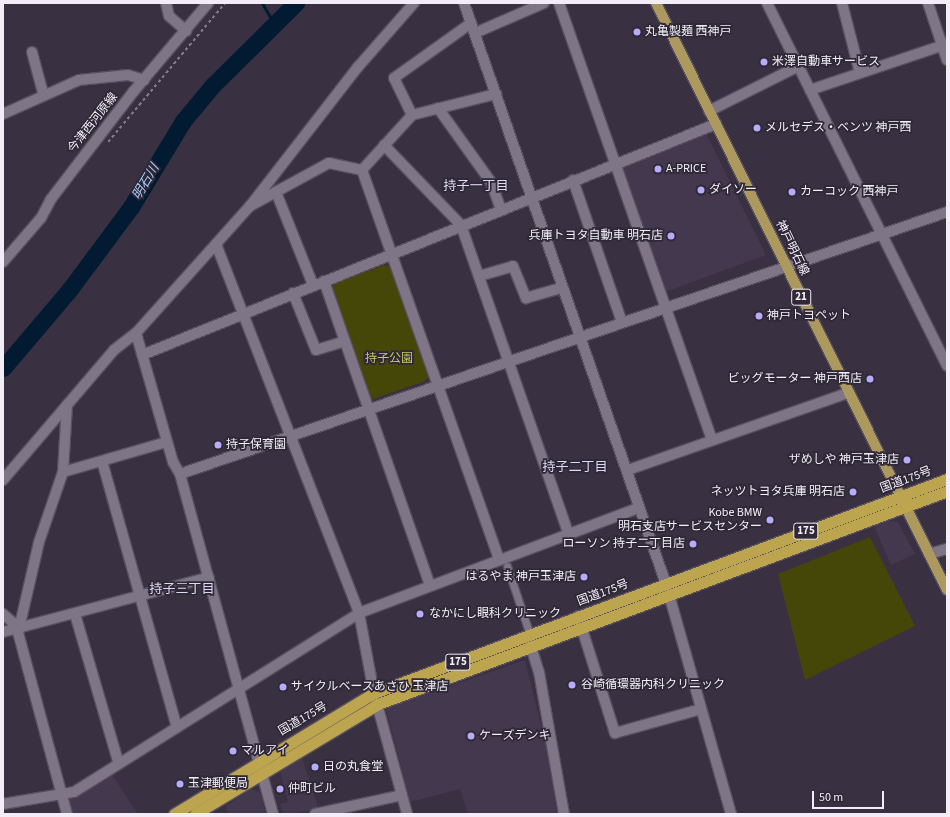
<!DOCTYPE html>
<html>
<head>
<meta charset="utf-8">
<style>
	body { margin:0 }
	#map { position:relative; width:950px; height:817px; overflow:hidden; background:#393141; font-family:"Source Sans 3","Noto Sans JP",sans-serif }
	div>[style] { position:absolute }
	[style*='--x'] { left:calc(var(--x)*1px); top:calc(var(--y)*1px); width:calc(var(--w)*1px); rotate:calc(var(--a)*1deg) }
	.built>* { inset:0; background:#43384e }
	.green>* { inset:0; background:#454709 }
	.stream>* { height:3px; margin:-1.5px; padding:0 1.5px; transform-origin:1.5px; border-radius:1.5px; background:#021a32 }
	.river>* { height:17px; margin:-8.5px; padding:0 8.5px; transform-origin:8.5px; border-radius:8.5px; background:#021a32 }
	.path>* { height:1.5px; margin-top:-0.75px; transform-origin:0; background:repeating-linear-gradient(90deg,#867f8d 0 3px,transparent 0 6px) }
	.roads { filter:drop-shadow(1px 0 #57505d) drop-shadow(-1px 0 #57505d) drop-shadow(0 1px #57505d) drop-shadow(0 -1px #57505d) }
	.pedestrian>* { height:7px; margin:-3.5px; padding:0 3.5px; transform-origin:3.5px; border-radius:3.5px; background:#7e7587 }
	.minor>* { height:10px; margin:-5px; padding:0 5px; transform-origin:5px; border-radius:5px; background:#7e7587 }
	.tertiary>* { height:10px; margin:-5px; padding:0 5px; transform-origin:5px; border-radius:5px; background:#7e7587 }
	.primary>* { height:10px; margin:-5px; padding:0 5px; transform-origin:5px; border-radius:5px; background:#ad985d }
	.trunk>* { height:11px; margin:-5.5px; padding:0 5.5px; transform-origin:5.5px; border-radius:5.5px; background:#bda44f }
	.dots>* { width:11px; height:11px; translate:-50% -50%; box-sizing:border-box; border:2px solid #2f2837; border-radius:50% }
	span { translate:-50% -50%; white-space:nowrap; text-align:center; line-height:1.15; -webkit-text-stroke:3.5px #2f2837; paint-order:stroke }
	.shield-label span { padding:1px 3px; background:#2f2837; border:1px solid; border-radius:3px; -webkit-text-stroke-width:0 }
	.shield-label { font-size:11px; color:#f2edf7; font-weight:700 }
	.poi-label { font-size:12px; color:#f2edf7 }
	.left { translate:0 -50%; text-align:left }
	.right { translate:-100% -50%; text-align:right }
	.street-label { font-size:12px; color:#f2edf7 }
	.park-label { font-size:12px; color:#c5cb65 }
	.water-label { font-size:13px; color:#a3cbf7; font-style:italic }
	.neighbourhood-label { font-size:13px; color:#dddaf7 }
	.frame { position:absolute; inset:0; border:4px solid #f2edf7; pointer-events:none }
	.scale { position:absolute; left:812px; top:791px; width:72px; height:18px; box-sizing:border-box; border:2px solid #f2edf7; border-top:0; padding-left:5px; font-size:12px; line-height:14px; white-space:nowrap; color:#f2edf7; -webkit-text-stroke:3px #2f2837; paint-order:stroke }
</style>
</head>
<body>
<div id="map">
	<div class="built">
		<i style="clip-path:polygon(706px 133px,766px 255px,665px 292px,620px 170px,622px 165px)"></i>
		<i style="clip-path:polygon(889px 521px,898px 522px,915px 554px,891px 565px,874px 526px)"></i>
		<i style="clip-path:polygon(525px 660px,549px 758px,557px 813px,468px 814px,460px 789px,410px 802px,386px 708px)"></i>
		<i style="clip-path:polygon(302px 758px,319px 810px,283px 814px,280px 804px,288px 802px,280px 771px)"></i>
		<i style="clip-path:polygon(111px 773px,138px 814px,67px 814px,64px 803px)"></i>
		<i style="clip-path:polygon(251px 789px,260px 792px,266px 814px,228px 814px,226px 806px)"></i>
	</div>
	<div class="green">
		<i style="clip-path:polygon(384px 265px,390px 267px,429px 376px,425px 381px,373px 399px,368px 395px,332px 290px,334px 284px)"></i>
		<i style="clip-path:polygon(870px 537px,915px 626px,805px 680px,778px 574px)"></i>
	</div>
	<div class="stream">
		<i style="--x:262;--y:3;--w:24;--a:60"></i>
	</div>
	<div class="river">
		<i style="--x:3;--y:368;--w:104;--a:-49.7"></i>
		<i style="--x:70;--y:289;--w:102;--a:-53.4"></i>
		<i style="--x:131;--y:207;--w:100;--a:-58.8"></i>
		<i style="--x:183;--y:121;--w:47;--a:-50.2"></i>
		<i style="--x:213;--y:85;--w:117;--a:-44.7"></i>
	</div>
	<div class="path">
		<i style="--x:108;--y:142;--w:182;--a:-49.9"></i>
	</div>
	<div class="roads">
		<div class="pedestrian">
			<i style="--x:507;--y:566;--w:66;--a:71.6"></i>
		</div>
		<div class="minor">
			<i style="--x:166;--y:3;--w:13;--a:77"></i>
			<i style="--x:169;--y:16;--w:23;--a:41"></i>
			<i style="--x:559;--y:3;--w:462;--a:70.7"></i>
			<i style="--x:767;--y:3;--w:405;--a:63.6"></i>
			<i style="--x:842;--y:3;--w:72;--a:75.6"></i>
			<i style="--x:928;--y:3;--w:60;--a:71.6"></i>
			<i style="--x:475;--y:33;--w:75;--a:-23.5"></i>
			<i style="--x:32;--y:52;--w:42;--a:75"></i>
			<i style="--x:810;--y:90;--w:145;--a:-18.6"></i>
			<i style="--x:438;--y:108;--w:91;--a:54.4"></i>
			<i style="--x:491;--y:182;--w:30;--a:70"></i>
			<i style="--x:709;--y:111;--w:101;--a:-26.6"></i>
			<i style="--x:3;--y:114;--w:83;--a:-24.1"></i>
			<i style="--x:79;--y:80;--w:49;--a:-5.8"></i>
			<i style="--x:128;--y:75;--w:17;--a:17"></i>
			<i style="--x:412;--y:115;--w:41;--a:-115.9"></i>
			<i style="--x:394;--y:78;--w:95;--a:-35.5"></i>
			<i style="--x:384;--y:145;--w:111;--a:46.1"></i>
			<i style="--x:461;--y:225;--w:326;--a:70.8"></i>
			<i style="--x:362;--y:170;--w:74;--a:-47.7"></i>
			<i style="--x:412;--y:115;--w:87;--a:-14"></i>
			<i style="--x:573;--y:180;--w:150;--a:71"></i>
			<i style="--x:276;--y:192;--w:100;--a:68.3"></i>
			<i style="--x:250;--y:206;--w:90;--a:-28.6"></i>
			<i style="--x:329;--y:163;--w:34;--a:12"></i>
			<i style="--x:362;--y:170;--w:412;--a:70.6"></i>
			<i style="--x:216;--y:244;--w:396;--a:68.8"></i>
			<i style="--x:359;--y:613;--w:81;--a:79.4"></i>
			<i style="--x:374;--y:693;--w:125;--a:74.7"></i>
			<i style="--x:3;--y:262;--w:58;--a:-49.2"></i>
			<i style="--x:41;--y:218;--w:21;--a:-62"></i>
			<i style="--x:51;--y:199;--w:136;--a:-52.5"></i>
			<i style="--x:134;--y:91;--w:115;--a:-49.9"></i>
			<i style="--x:479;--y:276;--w:35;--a:-16"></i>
			<i style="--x:513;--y:266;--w:35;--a:68"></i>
			<i style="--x:526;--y:298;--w:37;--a:-16"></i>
			<i style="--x:324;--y:281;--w:322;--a:70.8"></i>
			<i style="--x:293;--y:293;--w:61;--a:68"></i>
			<i style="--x:316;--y:350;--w:30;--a:-17"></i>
			<i style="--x:136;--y:333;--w:134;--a:74"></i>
			<i style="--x:173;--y:462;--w:14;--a:60"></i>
			<i style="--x:142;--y:355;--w:619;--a:-21.92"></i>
			<i style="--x:102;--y:461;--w:277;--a:74.3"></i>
			<i style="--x:628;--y:470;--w:233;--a:-19.3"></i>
			<i style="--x:63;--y:472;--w:67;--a:-86.6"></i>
			<i style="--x:929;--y:554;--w:19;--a:-16"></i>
			<i style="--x:3;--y:614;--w:20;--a:41"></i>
			<i style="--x:75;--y:614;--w:156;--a:73.7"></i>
			<i style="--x:578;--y:616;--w:123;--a:72.5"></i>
			<i style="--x:615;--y:733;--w:89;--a:-15.6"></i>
			<i style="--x:3;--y:632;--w:213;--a:-14.9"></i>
			<i style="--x:529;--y:640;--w:34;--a:73"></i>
			<i style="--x:539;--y:672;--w:144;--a:80"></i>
			<i style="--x:3;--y:804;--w:72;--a:-9.6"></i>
			<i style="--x:74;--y:792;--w:337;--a:-32.1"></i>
			<i style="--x:359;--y:613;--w:299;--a:-20.6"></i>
			<i style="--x:67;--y:814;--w:188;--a:-105.1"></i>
			<i style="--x:18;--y:633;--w:93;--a:-77"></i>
			<i style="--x:39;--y:542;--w:74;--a:-71.1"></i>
			<i style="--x:63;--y:472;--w:108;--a:-16.1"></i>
			<i style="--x:315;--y:814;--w:89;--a:-12.3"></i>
		</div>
		<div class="tertiary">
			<i style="--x:464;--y:3;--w:615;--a:70.83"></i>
			<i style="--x:666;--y:584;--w:239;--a:74.2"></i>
			<i style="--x:3;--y:480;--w:171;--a:-49.5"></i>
			<i style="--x:114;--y:350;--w:28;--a:-38"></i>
			<i style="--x:136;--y:333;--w:171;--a:-48.1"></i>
			<i style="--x:250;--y:206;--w:176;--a:-52.2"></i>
			<i style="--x:358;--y:67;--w:85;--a:-48.8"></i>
			<i style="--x:273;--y:814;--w:352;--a:-105.3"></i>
			<i style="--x:180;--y:474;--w:811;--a:-18.86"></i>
		</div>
		<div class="primary">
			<i style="--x:656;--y:3;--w:655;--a:63.63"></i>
		</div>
		<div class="trunk">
			<i style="--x:174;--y:814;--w:234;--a:-31.2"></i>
			<i style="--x:374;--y:693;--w:612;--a:-20.48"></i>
			<i style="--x:195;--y:814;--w:214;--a:-31"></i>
			<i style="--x:378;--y:704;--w:608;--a:-20.52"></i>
		</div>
	</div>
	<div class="dots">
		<i style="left:637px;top:32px;background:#b6acf8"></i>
		<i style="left:764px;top:62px;background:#b6acf8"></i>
		<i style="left:757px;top:128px;background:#b6acf8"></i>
		<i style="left:658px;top:169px;background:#b6acf8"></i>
		<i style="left:701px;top:190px;background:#b6acf8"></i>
		<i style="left:792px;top:192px;background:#b6acf8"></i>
		<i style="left:671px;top:236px;background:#b6acf8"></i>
		<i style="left:759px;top:316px;background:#b6acf8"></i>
		<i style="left:870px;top:379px;background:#b6acf8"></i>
		<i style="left:218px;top:445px;background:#b6acf8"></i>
		<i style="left:907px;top:460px;background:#b6acf8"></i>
		<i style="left:853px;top:492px;background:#b6acf8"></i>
		<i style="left:770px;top:520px;background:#b6acf8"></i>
		<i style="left:693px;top:544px;background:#b6acf8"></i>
		<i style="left:584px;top:577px;background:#b6acf8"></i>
		<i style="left:420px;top:614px;background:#b6acf8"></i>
		<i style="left:572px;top:685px;background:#b6acf8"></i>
		<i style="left:283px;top:687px;background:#b6acf8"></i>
		<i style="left:471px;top:736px;background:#b6acf8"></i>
		<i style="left:233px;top:751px;background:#b6acf8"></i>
		<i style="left:315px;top:767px;background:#b6acf8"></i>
		<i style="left:180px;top:784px;background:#b6acf8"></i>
		<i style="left:280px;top:789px;background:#b6acf8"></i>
	</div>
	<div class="shield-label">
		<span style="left:801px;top:297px">21</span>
		<span style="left:806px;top:531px">175</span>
		<span style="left:458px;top:662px">175</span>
	</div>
	<div class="poi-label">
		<span class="left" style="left:645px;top:32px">丸亀製麺 西神戸</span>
		<span class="left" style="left:772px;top:62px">米澤自動車サービス</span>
		<span class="left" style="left:765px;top:128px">メルセデス・ベンツ 神戸西</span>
		<span class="left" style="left:666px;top:169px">A-PRICE</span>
		<span class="left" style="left:709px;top:190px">ダイソー</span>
		<span class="left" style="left:800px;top:192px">カーコック 西神戸</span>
		<span class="right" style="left:663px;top:236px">兵庫トヨタ自動車 明石店</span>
		<span class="left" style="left:767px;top:316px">神戸トヨペット</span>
		<span class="right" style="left:862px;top:379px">ビッグモーター 神戸西店</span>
		<span class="left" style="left:226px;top:445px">持子保育園</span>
		<span class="right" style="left:899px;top:460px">ザめしや 神戸玉津店</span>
		<span class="right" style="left:845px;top:492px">ネッツトヨタ兵庫 明石店</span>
		<span class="right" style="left:762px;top:520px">Kobe BMW<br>明石支店サービスセンター</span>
		<span class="right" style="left:685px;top:544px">ローソン 持子二丁目店</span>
		<span class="right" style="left:576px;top:577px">はるやま 神戸玉津店</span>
		<span class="left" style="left:429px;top:614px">なかにし眼科クリニック</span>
		<span class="left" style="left:581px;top:685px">谷崎循環器内科クリニック</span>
		<span class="left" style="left:291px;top:687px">サイクルベースあさひ 玉津店</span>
		<span class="left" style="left:479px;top:736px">ケーズデンキ</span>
		<span class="left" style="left:241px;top:751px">マルアイ</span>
		<span class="left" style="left:323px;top:767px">日の丸食堂</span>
		<span class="left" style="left:188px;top:784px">玉津郵便局</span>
		<span class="left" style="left:288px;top:789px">仲町ビル</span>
	</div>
	<div class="street-label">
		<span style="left:93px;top:123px;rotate:-52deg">今津西河原線</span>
		<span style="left:792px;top:248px;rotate:64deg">神戸明石線</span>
		<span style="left:906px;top:480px;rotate:-20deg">国道175号</span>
		<span style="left:603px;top:593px;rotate:-20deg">国道175号</span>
		<span style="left:303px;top:719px;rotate:-30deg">国道175号</span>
	</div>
	<div class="park-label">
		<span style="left:389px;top:359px">持子公園</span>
	</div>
	<div class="water-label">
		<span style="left:146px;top:182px;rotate:-59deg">明石川</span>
	</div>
	<div class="neighbourhood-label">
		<span style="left:476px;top:186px">持子一丁目</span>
		<span style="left:575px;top:467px">持子二丁目</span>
		<span style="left:182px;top:589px">持子三丁目</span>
	</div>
	<div class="frame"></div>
	<div class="scale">50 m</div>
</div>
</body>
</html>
